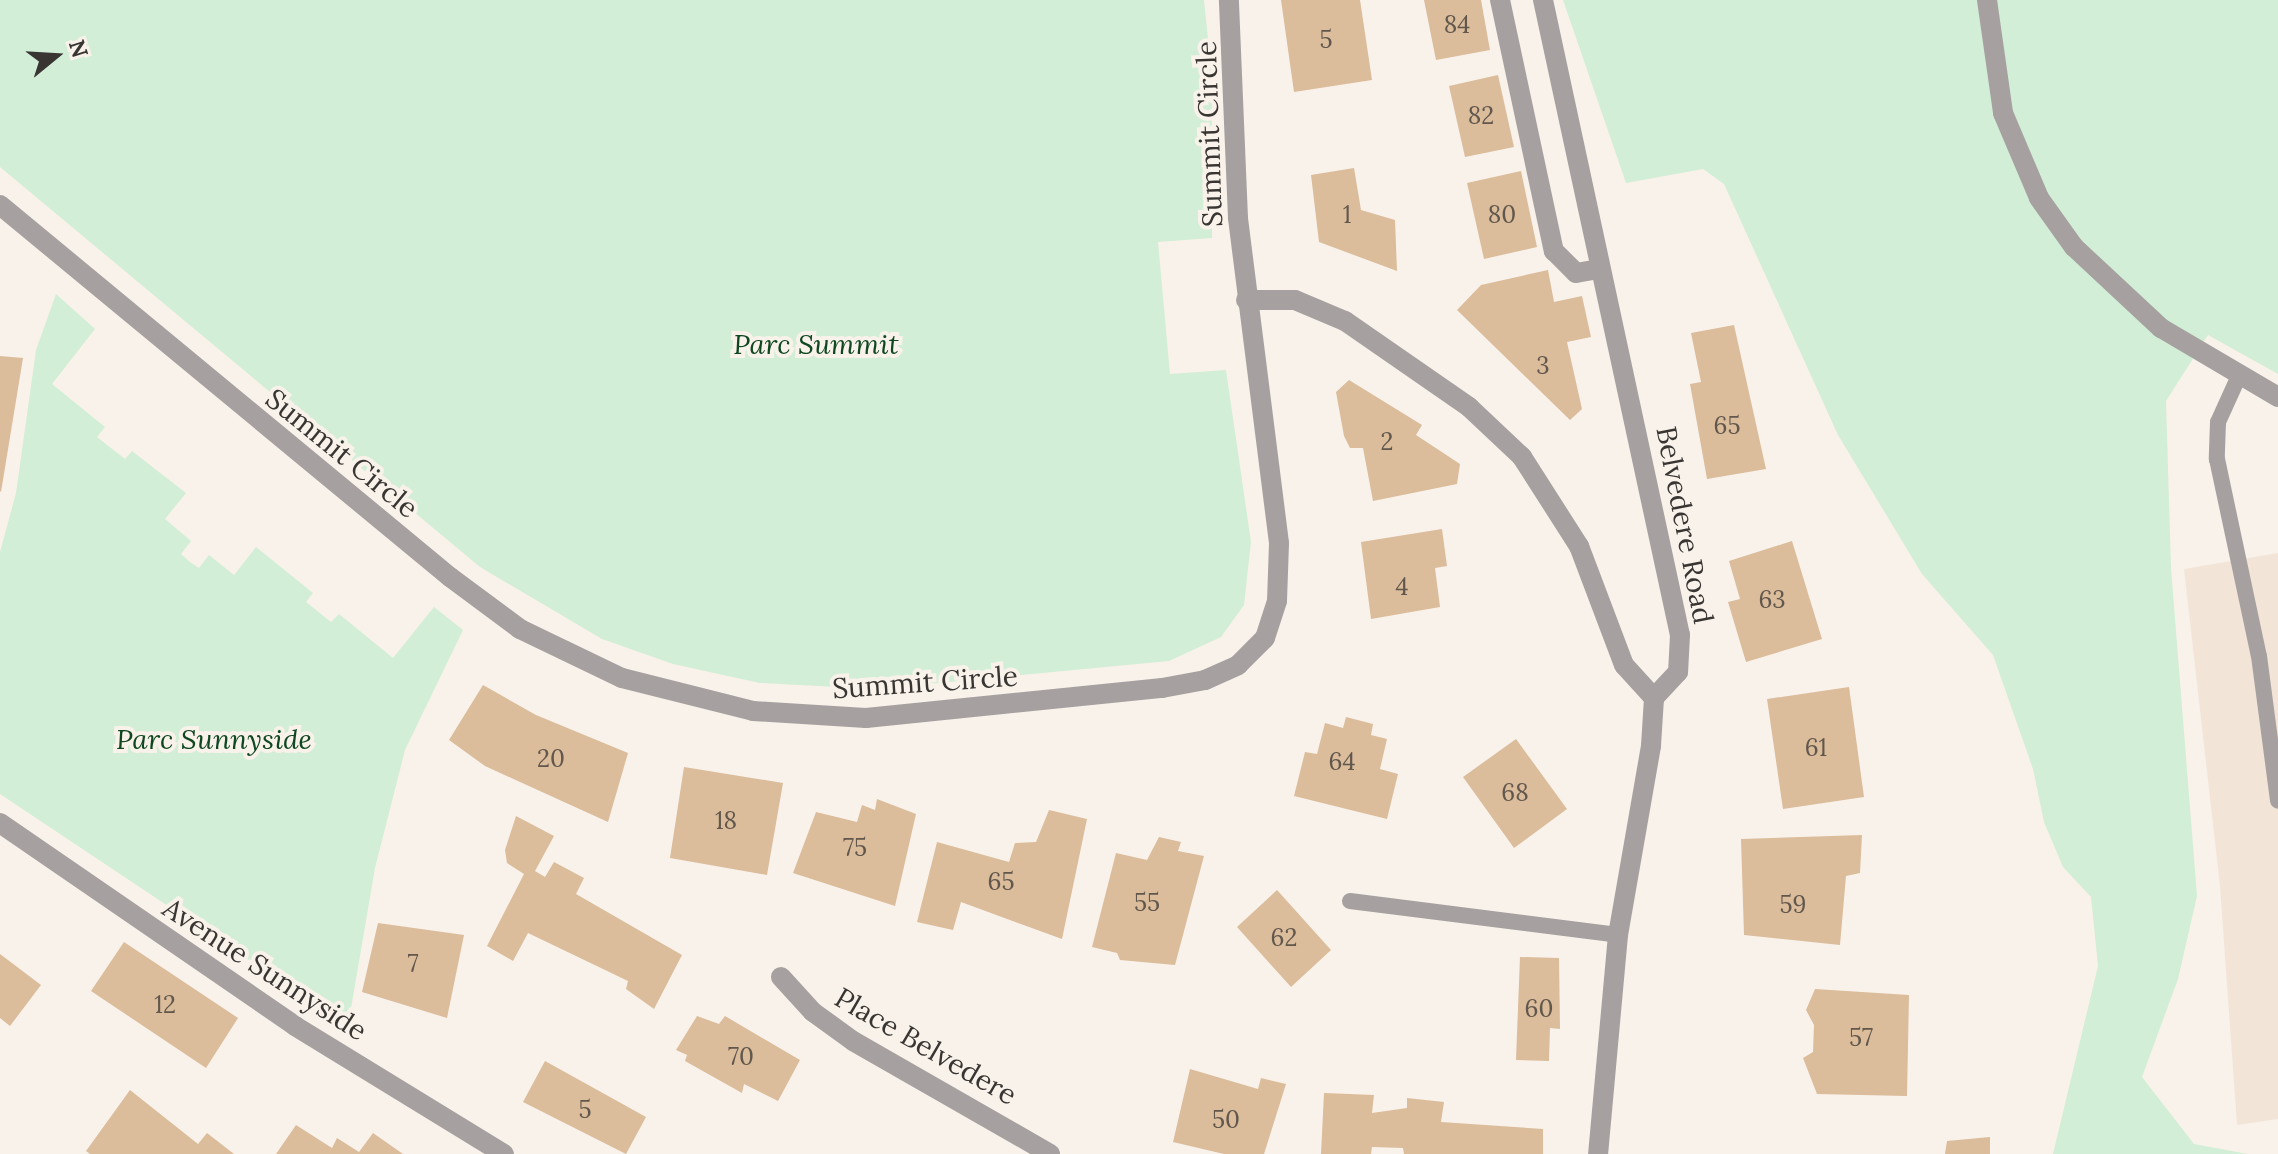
<!DOCTYPE html>
<html>
<head>
<meta charset="utf-8">
<style>
	body { margin:0 }
	#map { position:relative; width:2278px; height:1154px; overflow:hidden; background:#f9f2ea; font-family:Lora,serif }
	div>[style] { position:absolute }
	[style*='--x'] { left:calc(var(--x)*1px); top:calc(var(--y)*1px); width:calc(var(--w)*1px); rotate:calc(var(--a)*1deg) }
	.built>* { inset:0; background:#f2e5d8 }
	.green>* { inset:0; background:#d2eed6 }
	.building>* { inset:0; background:#dbbc9b }
	.service>* { height:16px; margin:-8px; padding:0 8px; transform-origin:8px; border-radius:8px; background:#a6a1a0 }
	.minor>* { height:20px; margin:-10px; padding:0 10px; transform-origin:10px; border-radius:10px; background:#a6a1a0 }
	span { translate:-50% -50%; white-space:nowrap; text-align:center; line-height:1.15; -webkit-text-stroke:8px #f9f2ea; paint-order:stroke }
	.number-label { font-size:24px; color:#61574c }
	.number-label span { -webkit-text-stroke-width:0 }
	.street-label { font-size:28px; color:#383532 }
	.park-label { font-size:28px; color:#0e4720; font-style:italic }
	.north { position:absolute; left:16px; top:16px; width:80px; height:80px; -webkit-text-stroke:6px #f9f2ea; paint-order:stroke; rotate:72deg; font-size:22px; font-weight:700; line-height:32px; text-align:center; color:#383532 }
	.north::after { content:''; display:block; margin:auto; width:28px; height:36px; background:#383532; clip-path:polygon(50% 0,100% 100%,50% 72%,0 100%) }
</style>
</head>
<body>
<div id="map">
	<div class="built">
		<i style="clip-path:polygon(2278px 553px,2278px 1119px,2237px 1125px,2220px 886px,2184px 569px)"></i>
	</div>
	<div class="green">
		<i style="clip-path:polygon(0 0,1204px 0,1212px 77px,1212px 238px,1158px 242px,1170px 374px,1226px 370px,1251px 542px,1244px 605px,1221px 637px,1169px 661px,875px 689px,760px 683px,673px 664px,602px 639px,480px 567px,0 167px)"></i>
		<i style="clip-path:polygon(1563px 0,2278px 0,2278px 374px,2208px 335px,2166px 401px,2171px 568px,2197px 896px,2178px 979px,2142px 1077px,2194px 1144px,2248px 1154px,2053px 1154px,2098px 966px,2091px 897px,2063px 867px,2044px 822px,2033px 769px,1993px 655px,1922px 574px,1838px 435px,1724px 184px,1703px 169px,1626px 183px)"></i>
		<i style="clip-path:polygon(56px 294px,95px 329px,52px 384px,105px 427px,97px 437px,125px 459px,132px 451px,186px 493px,165px 519px,191px 541px,181px 554px,190px 562px,199px 568px,209px 555px,234px 575px,256px 547px,313px 593px,306px 602px,331px 622px,339px 614px,393px 658px,434px 607px,463px 630px,405px 750px,375px 868px,348px 1026px,0 794px,0 552px,16px 493px,36px 350px)"></i>
	</div>
	<div class="building">
		<i style="clip-path:polygon(1281px 0,1360px 0,1372px 80px,1294px 92px)"></i>
		<i style="clip-path:polygon(1424px 0,1481px 0,1490px 50px,1436px 60px)"></i>
		<i style="clip-path:polygon(1498px 75px,1514px 147px,1465px 157px,1449px 86px)"></i>
		<i style="clip-path:polygon(1354px 168px,1361px 210px,1395px 220px,1397px 271px,1319px 242px,1311px 175px)"></i>
		<i style="clip-path:polygon(1521px 171px,1537px 247px,1484px 259px,1467px 183px)"></i>
		<i style="clip-path:polygon(1548px 270px,1554px 302px,1582px 296px,1591px 337px,1567px 342px,1582px 409px,1570px 420px,1457px 310px,1481px 285px)"></i>
		<i style="clip-path:polygon(1734px 325px,1766px 469px,1707px 479px,1690px 384px,1701px 382px,1691px 333px)"></i>
		<i style="clip-path:polygon(0 356px,23px 358px,1px 492px,0 491px)"></i>
		<i style="clip-path:polygon(1349px 380px,1422px 425px,1416px 435px,1460px 464px,1457px 484px,1373px 501px,1363px 448px,1350px 448px,1344px 436px,1336px 392px)"></i>
		<i style="clip-path:polygon(1442px 529px,1447px 566px,1435px 568px,1440px 607px,1371px 619px,1361px 542px)"></i>
		<i style="clip-path:polygon(1792px 541px,1822px 639px,1746px 662px,1728px 602px,1740px 599px,1729px 561px)"></i>
		<i style="clip-path:polygon(483px 685px,536px 715px,628px 753px,608px 822px,485px 766px,449px 740px)"></i>
		<i style="clip-path:polygon(1849px 687px,1864px 797px,1783px 809px,1767px 699px)"></i>
		<i style="clip-path:polygon(1346px 717px,1373px 724px,1371px 735px,1387px 739px,1380px 769px,1398px 774px,1387px 819px,1294px 796px,1305px 752px,1317px 754px,1325px 723px,1343px 728px)"></i>
		<i style="clip-path:polygon(1516px 739px,1567px 809px,1514px 848px,1463px 777px)"></i>
		<i style="clip-path:polygon(684px 767px,783px 783px,767px 875px,670px 858px)"></i>
		<i style="clip-path:polygon(877px 799px,916px 814px,895px 906px,793px 873px,816px 812px,857px 822px,862px 805px,875px 810px)"></i>
		<i style="clip-path:polygon(1049px 810px,1087px 819px,1062px 939px,961px 902px,953px 930px,917px 922px,937px 842px,1009px 862px,1015px 843px,1036px 842px)"></i>
		<i style="clip-path:polygon(516px 816px,554px 836px,535px 871px,545px 877px,554px 862px,584px 878px,576px 894px,682px 955px,654px 1009px,626px 989px,628px 981px,528px 933px,513px 961px,487px 946px,524px 874px,507px 863px,505px 850px)"></i>
		<i style="clip-path:polygon(1862px 835px,1860px 873px,1846px 876px,1840px 945px,1744px 935px,1741px 839px)"></i>
		<i style="clip-path:polygon(1159px 837px,1181px 842px,1178px 851px,1204px 856px,1175px 965px,1120px 960px,1117px 953px,1092px 947px,1116px 853px,1147px 860px)"></i>
		<i style="clip-path:polygon(1277px 890px,1331px 950px,1291px 987px,1237px 927px)"></i>
		<i style="clip-path:polygon(378px 923px,464px 935px,447px 1018px,362px 992px)"></i>
		<i style="clip-path:polygon(124px 942px,238px 1018px,206px 1068px,91px 991px)"></i>
		<i style="clip-path:polygon(0 954px,41px 985px,10px 1026px,0 1018px)"></i>
		<i style="clip-path:polygon(1520px 957px,1559px 958px,1560px 1029px,1550px 1028px,1549px 1061px,1516px 1060px)"></i>
		<i style="clip-path:polygon(1815px 989px,1909px 995px,1907px 1096px,1817px 1094px,1803px 1058px,1813px 1052px,1814px 1025px,1806px 1010px)"></i>
		<i style="clip-path:polygon(697px 1016px,719px 1024px,725px 1016px,800px 1060px,778px 1101px,744px 1084px,742px 1093px,685px 1061px,687px 1055px,676px 1050px)"></i>
		<i style="clip-path:polygon(545px 1061px,646px 1117px,626px 1154px,523px 1102px)"></i>
		<i style="clip-path:polygon(1190px 1069px,1258px 1089px,1261px 1078px,1286px 1084px,1264px 1154px,1224px 1154px,1173px 1142px)"></i>
		<i style="clip-path:polygon(130px 1090px,198px 1144px,207px 1133px,234px 1154px,90px 1154px,86px 1151px)"></i>
		<i style="clip-path:polygon(1324px 1093px,1374px 1095px,1372px 1113px,1407px 1108px,1407px 1098px,1444px 1102px,1441px 1122px,1543px 1129px,1543px 1154px,1404px 1154px,1403px 1148px,1372px 1147px,1371px 1154px,1321px 1154px)"></i>
		<i style="clip-path:polygon(296px 1125px,332px 1148px,337px 1138px,359px 1152px,373px 1133px,403px 1154px,276px 1154px)"></i>
		<i style="clip-path:polygon(1990px 1137px,1990px 1154px,1945px 1154px,1947px 1141px)"></i>
	</div>
	<div class="service">
		<i style="--x:2238;--y:378;--w:48;--a:114.4"></i>
		<i style="--x:2218;--y:422;--w:37;--a:92"></i>
		<i style="--x:2217;--y:459;--w:201;--a:78"></i>
		<i style="--x:2259;--y:656;--w:146;--a:82.5"></i>
		<i style="--x:1350;--y:901;--w:270;--a:7.2"></i>
	</div>
	<div class="minor">
		<i style="--x:1500;--y:0;--w:257;--a:77.9"></i>
		<i style="--x:1554;--y:251;--w:31;--a:45"></i>
		<i style="--x:1576;--y:273;--w:23;--a:-10"></i>
		<i style="--x:1543;--y:0;--w:650;--a:77.83"></i>
		<i style="--x:1680;--y:635;--w:37;--a:93"></i>
		<i style="--x:1678;--y:672;--w:35;--a:133"></i>
		<i style="--x:1654;--y:698;--w:48;--a:93.6"></i>
		<i style="--x:1651;--y:746;--w:192;--a:99.9"></i>
		<i style="--x:1618;--y:935;--w:220;--a:95.2"></i>
		<i style="--x:1987;--y:0;--w:114;--a:81.9"></i>
		<i style="--x:2003;--y:113;--w:92;--a:67"></i>
		<i style="--x:2039;--y:198;--w:60;--a:54.5"></i>
		<i style="--x:2074;--y:247;--w:119;--a:43"></i>
		<i style="--x:2161;--y:328;--w:136;--a:30.5"></i>
		<i style="--x:0;--y:205;--w:584;--a:39.58"></i>
		<i style="--x:450;--y:577;--w:87;--a:36.6"></i>
		<i style="--x:520;--y:629;--w:113;--a:25.7"></i>
		<i style="--x:622;--y:678;--w:135;--a:14.1"></i>
		<i style="--x:753;--y:711;--w:113;--a:3.5"></i>
		<i style="--x:866;--y:718;--w:298;--a:-5.8"></i>
		<i style="--x:1162;--y:688;--w:44;--a:-10.5"></i>
		<i style="--x:1205;--y:680;--w:36;--a:-24"></i>
		<i style="--x:1238;--y:665;--w:38;--a:-45"></i>
		<i style="--x:1265;--y:638;--w:39;--a:-72"></i>
		<i style="--x:1277;--y:601;--w:58;--a:-88"></i>
		<i style="--x:1279;--y:543;--w:328;--a:-97.2"></i>
		<i style="--x:1238;--y:218;--w:218;--a:-92.4"></i>
		<i style="--x:1246;--y:300;--w:49;--a:0"></i>
		<i style="--x:1295;--y:300;--w:54;--a:22.8"></i>
		<i style="--x:1345;--y:321;--w:151;--a:34.7"></i>
		<i style="--x:1469;--y:407;--w:73;--a:43.3"></i>
		<i style="--x:1522;--y:457;--w:106;--a:57.4"></i>
		<i style="--x:1579;--y:546;--w:127;--a:69.3"></i>
		<i style="--x:1624;--y:665;--w:45;--a:47.7"></i>
		<i style="--x:0;--y:823;--w:358;--a:34.5"></i>
		<i style="--x:295;--y:1026;--w:245;--a:31.5"></i>
		<i style="--x:781;--y:977;--w:47;--a:47.6"></i>
		<i style="--x:813;--y:1012;--w:49;--a:35.9"></i>
		<i style="--x:853;--y:1041;--w:227;--a:29.8"></i>
	</div>
	<div class="number-label">
		<span style="left:1457px;top:25px">84</span>
		<span style="left:1326px;top:40px">5</span>
		<span style="left:1481px;top:116px">82</span>
		<span style="left:1347px;top:215px">1</span>
		<span style="left:1502px;top:215px">80</span>
		<span style="left:1543px;top:366px">3</span>
		<span style="left:1727px;top:426px">65</span>
		<span style="left:1387px;top:442px">2</span>
		<span style="left:1402px;top:587px">4</span>
		<span style="left:1772px;top:600px">63</span>
		<span style="left:1816px;top:748px">61</span>
		<span style="left:551px;top:759px">20</span>
		<span style="left:1342px;top:762px">64</span>
		<span style="left:1515px;top:793px">68</span>
		<span style="left:726px;top:821px">18</span>
		<span style="left:855px;top:848px">75</span>
		<span style="left:1001px;top:882px">65</span>
		<span style="left:1147px;top:903px">55</span>
		<span style="left:1793px;top:905px">59</span>
		<span style="left:1284px;top:938px">62</span>
		<span style="left:413px;top:964px">7</span>
		<span style="left:165px;top:1005px">12</span>
		<span style="left:1539px;top:1009px">60</span>
		<span style="left:1861px;top:1038px">57</span>
		<span style="left:741px;top:1057px">70</span>
		<span style="left:585px;top:1110px">5</span>
		<span style="left:1226px;top:1120px">50</span>
	</div>
	<div class="street-label">
		<span style="left:1209px;top:134px;rotate:-92deg">Summit Circle</span>
		<span style="left:342px;top:453px;rotate:39deg">Summit Circle</span>
		<span style="left:1685px;top:525px;rotate:79deg">Belvedere Road</span>
		<span style="left:925px;top:682px;rotate:-4deg">Summit Circle</span>
		<span style="left:265px;top:969px;rotate:33deg">Avenue Sunnyside</span>
		<span style="left:926px;top:1046px;rotate:30deg">Place Belvedere</span>
	</div>
	<div class="park-label">
		<span style="left:816px;top:344px">Parc Summit</span>
		<span style="left:214px;top:739px">Parc Sunnyside</span>
	</div>
	<div class="north">N</div>
</div>
</body>
</html>
